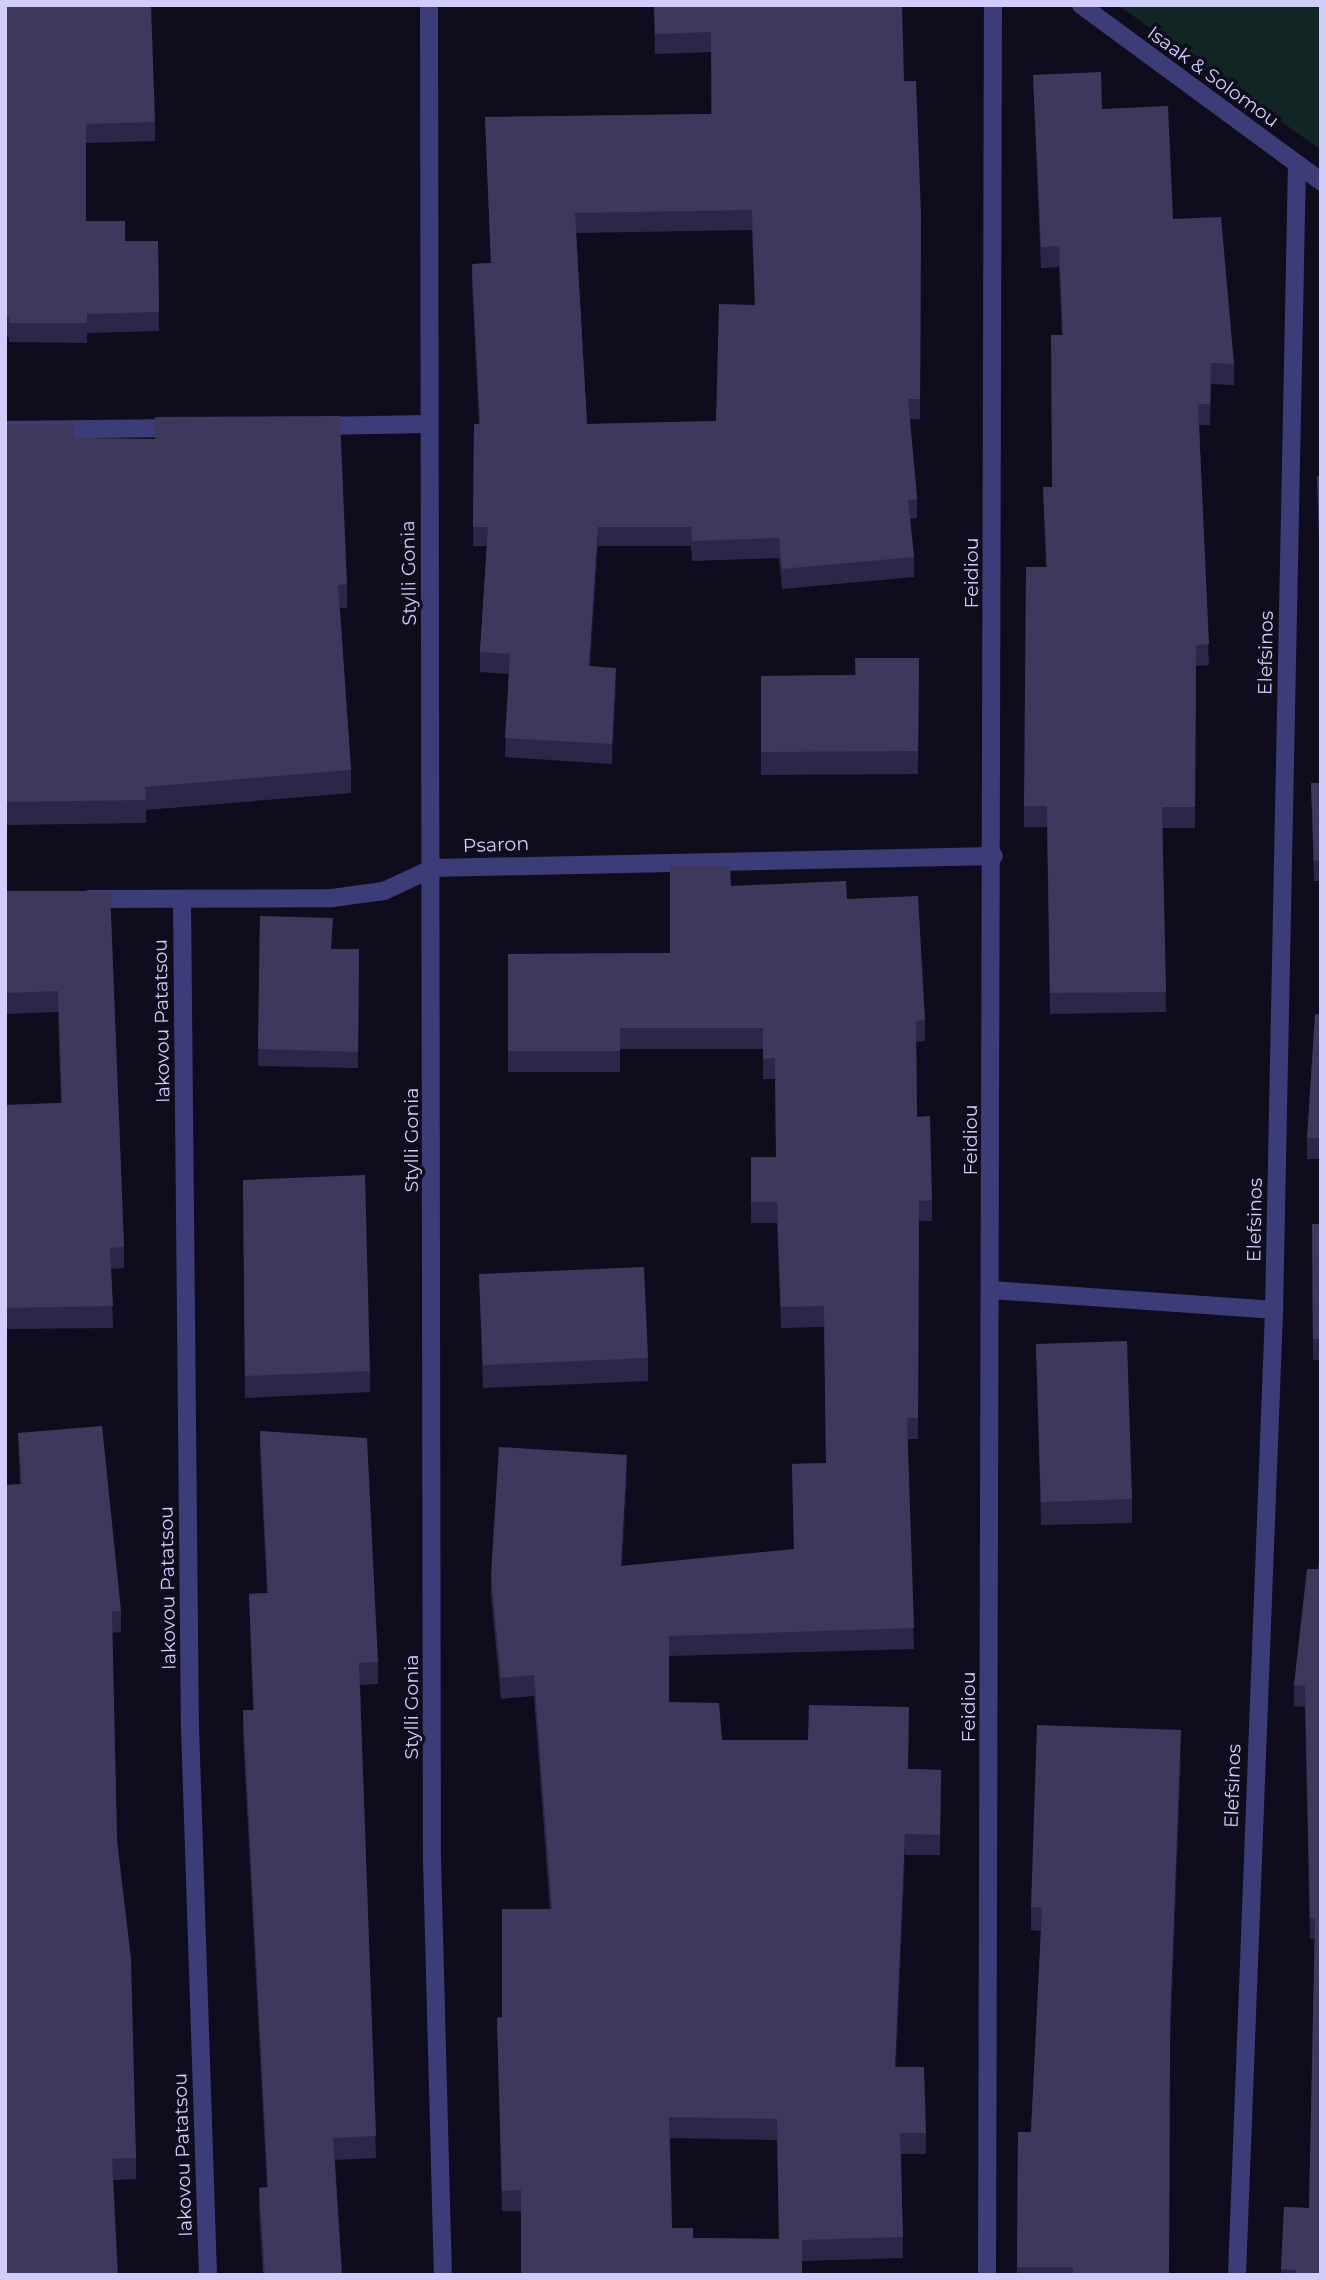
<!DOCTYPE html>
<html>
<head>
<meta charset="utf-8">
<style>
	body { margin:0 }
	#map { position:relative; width:1326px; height:2280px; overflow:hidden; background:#0f0d1d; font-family:Montserrat,sans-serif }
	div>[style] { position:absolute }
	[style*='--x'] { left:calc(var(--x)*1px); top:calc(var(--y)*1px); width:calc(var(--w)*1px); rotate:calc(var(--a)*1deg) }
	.green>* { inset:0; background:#112624 }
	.minor>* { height:18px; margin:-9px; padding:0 9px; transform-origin:9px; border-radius:9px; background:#3c3d78 }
	.wall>* { inset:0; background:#2c2749 }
	.shaded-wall>* { inset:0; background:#191530 }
	.building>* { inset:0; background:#3e395c }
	span { translate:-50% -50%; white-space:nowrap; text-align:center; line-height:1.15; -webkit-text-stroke:7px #0f0d1d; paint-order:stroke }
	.street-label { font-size:19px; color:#d0cdfb }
	.frame { position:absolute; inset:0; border:7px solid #d0cdfb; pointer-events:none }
</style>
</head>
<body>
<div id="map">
	<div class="green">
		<i style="clip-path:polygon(1118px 5px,1321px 5px,1321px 150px)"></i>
	</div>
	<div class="minor">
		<i style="--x:429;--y:5;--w:1854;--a:89.91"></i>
		<i style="--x:432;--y:1859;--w:416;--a:88.5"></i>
		<i style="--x:1081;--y:5;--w:298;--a:36.3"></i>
		<i style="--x:317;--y:426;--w:111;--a:-1"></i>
		<i style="--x:5;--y:430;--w:172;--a:-0.7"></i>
		<i style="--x:89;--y:899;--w:243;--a:-0.2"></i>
		<i style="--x:332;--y:898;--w:52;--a:-7.7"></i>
		<i style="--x:384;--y:891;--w:54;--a:-25.1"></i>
		<i style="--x:433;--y:868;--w:561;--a:-1.23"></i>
		<i style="--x:182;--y:901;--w:826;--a:89.45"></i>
		<i style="--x:190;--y:1727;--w:548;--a:88.12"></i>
		<i style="--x:991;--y:1290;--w:284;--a:4"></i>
		<i style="--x:987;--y:2275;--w:2270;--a:-89.85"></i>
		<i style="--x:1237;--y:2275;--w:966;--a:-87.8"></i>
		<i style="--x:1274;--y:1310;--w:1145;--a:-88.85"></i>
	</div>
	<div class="wall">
		<i style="clip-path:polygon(5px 5px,155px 122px,155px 141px,86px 143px,86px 221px,125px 241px,158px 241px,159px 331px,87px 333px,87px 343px,9px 342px,9px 337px,5px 337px)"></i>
		<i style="clip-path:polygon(evenodd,654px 5px,904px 81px,921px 215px,920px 419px,910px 419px,917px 499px,917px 518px,910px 519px,914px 557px,914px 577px,782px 589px,779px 558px,692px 561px,691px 546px,598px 546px,590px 667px,616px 688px,612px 764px,505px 757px,509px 674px,480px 672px,480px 652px,487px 546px,473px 546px,474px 424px,479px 424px,472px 284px,472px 264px,491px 263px,485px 117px,711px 114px,711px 52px,655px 54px,654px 5px,752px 230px,755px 305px,716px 421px,587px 424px,576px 233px,752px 230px)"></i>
		<i style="clip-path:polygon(1033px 75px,1102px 109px,1173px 219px,1234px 364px,1234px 385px,1211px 384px,1210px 425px,1199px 425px,1209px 665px,1196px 666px,1195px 828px,1162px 828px,1166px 1012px,1050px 1014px,1047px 827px,1024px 827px,1024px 806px,1046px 567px,1043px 487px,1052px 487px,1062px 335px,1059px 267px,1041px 268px)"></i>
		<i style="clip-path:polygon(155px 417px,347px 584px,347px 608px,340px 608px,351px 770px,351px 793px,146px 810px,146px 823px,5px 825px,5px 424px,74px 438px,155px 439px)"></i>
		<i style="clip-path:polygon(1317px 476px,1321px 476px,1321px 580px,1320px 580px)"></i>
		<i style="clip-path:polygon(855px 658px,919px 658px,918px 774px,761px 775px,761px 676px,855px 675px)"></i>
		<i style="clip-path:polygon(1311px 783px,1321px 783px,1321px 881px,1314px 881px)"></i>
		<i style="clip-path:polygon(evenodd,731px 886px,847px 899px,925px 1020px,925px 1041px,916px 1042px,917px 1117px,932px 1200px,932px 1221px,919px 1221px,918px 1439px,907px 1439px,914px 1649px,669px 1656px,669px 1702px,722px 1740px,908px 1769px,941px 1770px,940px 1855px,905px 1855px,896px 2067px,926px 2133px,926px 2154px,901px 2154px,903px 2258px,802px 2261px,521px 2211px,502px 2211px,497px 2018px,502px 2017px,550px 1909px,534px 1696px,501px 1699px,491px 1595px,491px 1575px,627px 1476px,622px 1566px,794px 1549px,792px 1464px,826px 1463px,824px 1327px,781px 1328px,777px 1223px,751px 1223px,751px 1157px,776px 1157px,775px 1079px,763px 1079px,763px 1049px,620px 1049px,620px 1072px,508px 1072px,508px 954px,670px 953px,731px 886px,670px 2138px,777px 2140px,779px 2239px,693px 2238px,672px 2228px,670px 2138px)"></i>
		<i style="clip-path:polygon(5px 891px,110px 891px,124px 1247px,124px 1268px,111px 1269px,113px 1328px,5px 1329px,5px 1105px,61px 1103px,58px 1012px,5px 1014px)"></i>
		<i style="clip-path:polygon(260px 916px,332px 949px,359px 949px,358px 1068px,258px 1066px)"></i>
		<i style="clip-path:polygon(1321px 1015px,1321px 1159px,1307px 1159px,1307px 1138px)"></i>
		<i style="clip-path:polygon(243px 1180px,370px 1371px,370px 1392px,245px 1398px)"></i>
		<i style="clip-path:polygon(1312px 1224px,1321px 1224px,1321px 1360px,1313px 1360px)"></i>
		<i style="clip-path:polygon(479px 1274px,648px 1358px,648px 1381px,483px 1388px)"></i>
		<i style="clip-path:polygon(1036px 1344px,1132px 1499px,1132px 1523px,1041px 1525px)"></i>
		<i style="clip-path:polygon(260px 1431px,378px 1662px,378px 1684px,360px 1685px,376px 2158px,335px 2160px,342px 2275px,263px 2275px,259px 2210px,259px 2188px,267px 2187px,243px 1733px,243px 1710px,253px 1710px,249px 1594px,267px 1593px,260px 1453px)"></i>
		<i style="clip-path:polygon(18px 1433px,121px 1611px,121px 1632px,112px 1633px,117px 1840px,136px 2158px,136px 2179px,113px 2180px,20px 1484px)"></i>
		<i style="clip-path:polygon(1318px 1569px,1321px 2275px,1281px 2275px,1284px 2207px,1309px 2208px,1315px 1939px,1310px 1939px,1305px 1707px,1294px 1706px,1294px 1685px)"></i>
		<i style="clip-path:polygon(1181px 1753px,1170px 2047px,1169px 2275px,1017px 2275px,1018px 2132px,1031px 2132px,1041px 1931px,1031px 1930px,1031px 1907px)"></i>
	</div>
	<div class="shaded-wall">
		<i style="clip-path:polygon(598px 527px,598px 546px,589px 686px,589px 666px)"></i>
		<i style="clip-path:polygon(616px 668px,616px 688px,612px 764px,612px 744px)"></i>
		<i style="clip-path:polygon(627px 1455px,627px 1476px,621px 1587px,621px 1566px)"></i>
		<i style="clip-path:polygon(1181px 1730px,1181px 1753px,1170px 2047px,1170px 2024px)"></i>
		<i style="clip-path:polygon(905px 1834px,905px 1855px,895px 2088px,895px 2067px)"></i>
	</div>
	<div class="building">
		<i style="clip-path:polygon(5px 5px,151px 5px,155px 122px,86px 124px,86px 221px,125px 221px,125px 241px,158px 241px,159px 312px,87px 314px,87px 323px,9px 323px,9px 317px,5px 317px)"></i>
		<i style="clip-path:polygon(evenodd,654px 5px,902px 5px,904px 81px,916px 81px,921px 215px,920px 399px,908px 399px,917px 499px,908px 500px,914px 557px,782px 569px,779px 538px,692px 541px,691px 527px,598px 527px,589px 666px,616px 668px,612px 744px,505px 738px,510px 654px,480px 652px,488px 527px,473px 527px,474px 424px,480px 424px,472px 264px,491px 263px,485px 117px,712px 114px,711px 32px,655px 34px,654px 5px,752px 210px,755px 305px,719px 304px,716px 421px,587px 424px,575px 213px,752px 210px)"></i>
		<i style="clip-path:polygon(1101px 72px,1102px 109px,1168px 106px,1173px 219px,1221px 217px,1234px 364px,1211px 363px,1210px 404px,1198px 404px,1209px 644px,1196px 645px,1195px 807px,1162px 807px,1166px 992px,1050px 993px,1047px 806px,1024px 806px,1026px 567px,1047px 567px,1043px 487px,1052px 487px,1051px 335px,1063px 335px,1059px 246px,1041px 247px,1033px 75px)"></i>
		<i style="clip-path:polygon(340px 416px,347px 584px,338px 585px,351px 770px,145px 787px,146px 800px,5px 802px,5px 424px,73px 424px,74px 438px,155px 439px,155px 417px)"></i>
		<i style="clip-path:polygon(1317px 476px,1321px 476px,1321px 557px,1320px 557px)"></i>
		<i style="clip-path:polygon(855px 658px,919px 658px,918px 751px,761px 752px,761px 676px,856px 675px)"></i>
		<i style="clip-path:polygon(1311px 783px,1321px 783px,1321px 860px,1314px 861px)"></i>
		<i style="clip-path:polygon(evenodd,670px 866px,730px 866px,731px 886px,846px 881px,847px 899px,918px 896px,925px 1020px,916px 1021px,917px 1117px,930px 1116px,932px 1200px,919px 1201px,918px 1418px,907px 1418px,914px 1628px,669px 1636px,669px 1702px,719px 1703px,722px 1740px,808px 1740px,809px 1705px,909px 1707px,908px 1769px,941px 1770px,940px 1835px,905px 1834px,895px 2067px,924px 2067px,926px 2133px,900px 2133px,903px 2237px,802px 2240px,802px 2275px,521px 2275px,521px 2190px,502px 2191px,497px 2018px,502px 2017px,502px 1909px,552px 1909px,534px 1675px,501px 1678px,491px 1575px,499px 1447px,627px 1455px,621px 1566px,794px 1549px,792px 1464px,826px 1463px,824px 1306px,781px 1307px,777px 1202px,751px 1202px,751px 1157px,776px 1157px,775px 1058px,763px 1059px,763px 1028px,620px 1028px,620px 1051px,508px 1051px,508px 954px,670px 953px,670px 866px,669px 2117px,777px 2119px,779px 2239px,693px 2238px,693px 2228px,672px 2228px,669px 2117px)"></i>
		<i style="clip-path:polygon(5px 891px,110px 891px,124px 1247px,110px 1248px,113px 1306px,5px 1308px,5px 1105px,62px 1103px,58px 991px,5px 993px)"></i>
		<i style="clip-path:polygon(260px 916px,333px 918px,331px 949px,359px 949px,358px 1052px,258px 1049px)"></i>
		<i style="clip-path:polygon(1315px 1014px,1321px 1015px,1321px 1138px,1307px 1138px)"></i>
		<i style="clip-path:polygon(365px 1175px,370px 1371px,245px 1376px,243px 1180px)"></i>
		<i style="clip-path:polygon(1312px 1224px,1321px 1224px,1321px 1339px,1313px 1339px)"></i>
		<i style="clip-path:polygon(644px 1267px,648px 1358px,483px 1365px,479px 1274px)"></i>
		<i style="clip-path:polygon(1127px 1341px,1132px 1499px,1041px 1502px,1036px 1344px)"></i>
		<i style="clip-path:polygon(102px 1426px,121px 1611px,112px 1611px,117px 1840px,131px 1959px,136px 2158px,112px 2159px,118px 2275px,5px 2275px,5px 1485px,22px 1484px,18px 1433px)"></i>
		<i style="clip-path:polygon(260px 1431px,367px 1438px,378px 1662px,359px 1663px,376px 2136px,333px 2138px,342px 2275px,265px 2275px,259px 2188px,268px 2187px,243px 1710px,254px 1710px,249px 1594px,268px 1593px)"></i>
		<i style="clip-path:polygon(1321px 1545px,1321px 2275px,1296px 2275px,1296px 2270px,1281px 2269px,1284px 2207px,1309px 2208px,1315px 1918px,1310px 1918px,1305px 1686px,1294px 1685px,1307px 1569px,1318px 1569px)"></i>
		<i style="clip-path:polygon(1037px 1725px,1181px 1730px,1170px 2024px,1169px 2275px,1073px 2275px,1073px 2267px,1017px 2267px,1018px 2132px,1031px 2132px,1042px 1908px,1031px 1907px)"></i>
	</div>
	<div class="street-label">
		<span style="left:1213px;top:77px;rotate:36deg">Isaak &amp; Solomou</span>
		<span style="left:409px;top:573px;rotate:-91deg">Stylli Gonia</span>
		<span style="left:972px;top:573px;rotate:-90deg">Feidiou</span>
		<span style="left:1266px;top:653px;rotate:-89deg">Elefsinos</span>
		<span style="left:496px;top:845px;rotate:-2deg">Psaron</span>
		<span style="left:162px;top:1021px;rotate:-91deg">Iakovou Patatsou</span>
		<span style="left:412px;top:1140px;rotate:-90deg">Stylli Gonia</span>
		<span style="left:971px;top:1140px;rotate:-90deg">Feidiou</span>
		<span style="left:1255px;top:1220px;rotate:-89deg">Elefsinos</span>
		<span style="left:168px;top:1588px;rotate:-91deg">Iakovou Patatsou</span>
		<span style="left:412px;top:1707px;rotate:-90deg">Stylli Gonia</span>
		<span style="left:969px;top:1707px;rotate:-90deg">Feidiou</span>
		<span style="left:1233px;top:1786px;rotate:-88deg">Elefsinos</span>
		<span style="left:183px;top:2155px;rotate:-92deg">Iakovou Patatsou</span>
	</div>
	<div class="frame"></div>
</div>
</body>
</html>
